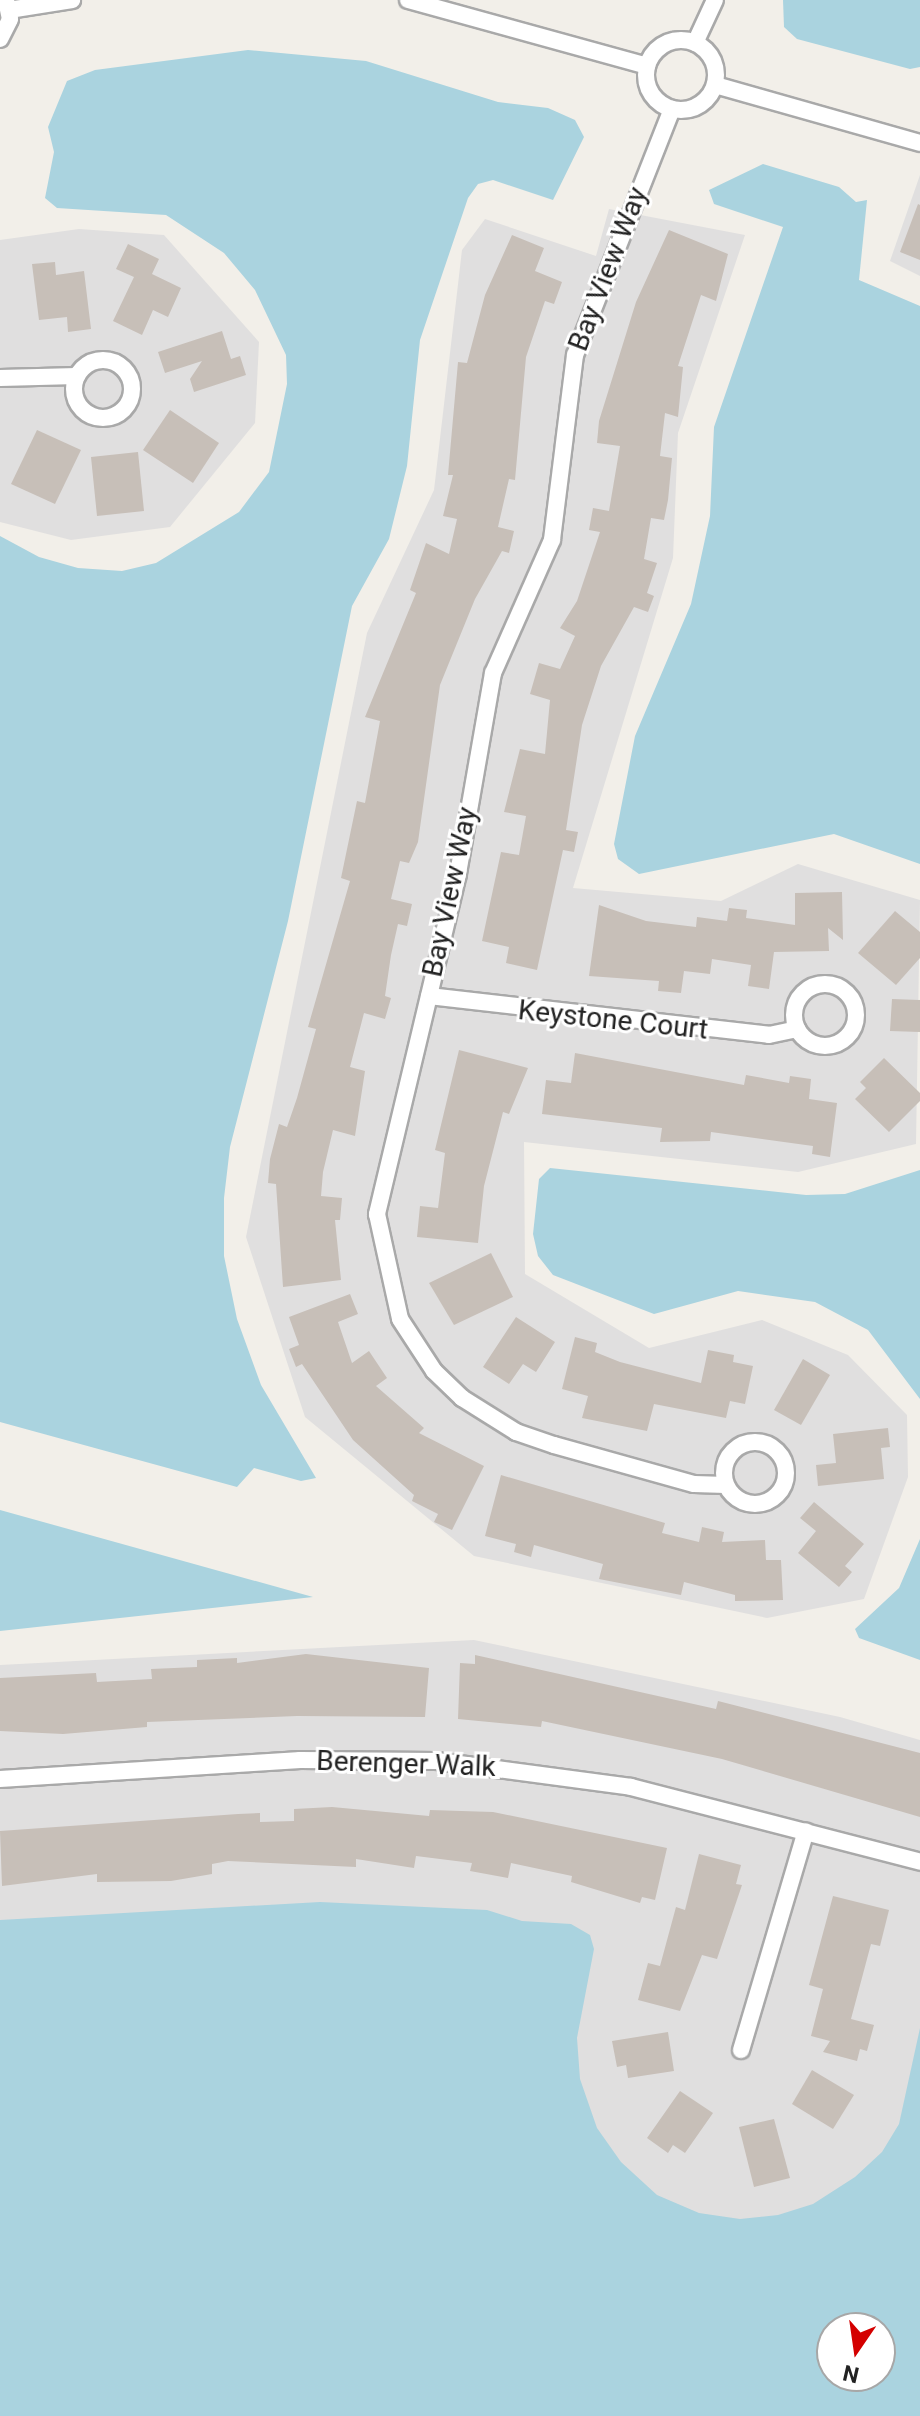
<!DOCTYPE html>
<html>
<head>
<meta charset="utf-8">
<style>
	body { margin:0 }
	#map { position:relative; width:920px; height:2416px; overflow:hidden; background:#f2efe9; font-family:Roboto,sans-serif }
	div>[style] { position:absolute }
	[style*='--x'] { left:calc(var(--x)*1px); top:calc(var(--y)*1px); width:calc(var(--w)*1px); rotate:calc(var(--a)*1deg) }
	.residential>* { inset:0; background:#e0dfdf }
	.water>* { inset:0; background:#aad3df }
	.building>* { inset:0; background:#c7bfb8 }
	.roads { filter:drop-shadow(2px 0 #a9a9a9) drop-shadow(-2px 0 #a9a9a9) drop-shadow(0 2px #a9a9a9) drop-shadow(0 -2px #a9a9a9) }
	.minor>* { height:16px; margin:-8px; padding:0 8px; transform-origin:8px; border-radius:8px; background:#fff }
	.minor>.ring { margin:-8px; padding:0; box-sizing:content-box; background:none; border:16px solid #fff; border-radius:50% }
	span { translate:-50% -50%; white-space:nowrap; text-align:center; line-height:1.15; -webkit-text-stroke:6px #fff; paint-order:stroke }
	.street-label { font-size:28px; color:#222 }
	.north { position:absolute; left:816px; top:2312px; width:80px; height:80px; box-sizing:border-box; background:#fff; border:2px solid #a7a7a7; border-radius:50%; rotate:193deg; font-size:22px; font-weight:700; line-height:32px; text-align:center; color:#222 }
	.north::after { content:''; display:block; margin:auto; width:28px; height:36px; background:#d40000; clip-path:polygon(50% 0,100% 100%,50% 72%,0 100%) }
</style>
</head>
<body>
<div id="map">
	<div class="residential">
		<i style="clip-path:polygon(920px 175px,920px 276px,890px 261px)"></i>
		<i style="clip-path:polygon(609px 209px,745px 235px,678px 433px,673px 558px,573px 888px,721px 901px,798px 864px,920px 900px,916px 1144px,798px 1172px,524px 1142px,525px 1274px,649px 1348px,762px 1320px,848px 1355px,907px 1415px,908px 1477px,864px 1599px,767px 1618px,474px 1556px,305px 1417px,246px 1237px,367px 633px,434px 490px,462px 250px,485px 219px,596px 256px)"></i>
		<i style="clip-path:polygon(79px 229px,164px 235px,259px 342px,255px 423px,170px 527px,71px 540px,0 522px,0 240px)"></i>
		<i style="clip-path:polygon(evenodd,474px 1640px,840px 1717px,920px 1740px,920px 2416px,0 2416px,0 1665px,474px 1640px,832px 2328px,880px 2328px,880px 2376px,832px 2376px,832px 2328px)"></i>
	</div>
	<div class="water">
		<i style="clip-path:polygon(783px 0,920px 0,920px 67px,910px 69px,797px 39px,784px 27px)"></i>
		<i style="clip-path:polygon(248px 50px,366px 61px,498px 102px,548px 108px,575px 120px,584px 137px,553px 200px,493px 180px,478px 184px,468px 198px,420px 340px,407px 466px,389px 539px,352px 606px,288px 921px,230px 1147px,224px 1198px,224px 1256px,237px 1319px,261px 1385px,316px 1478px,301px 1481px,254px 1468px,237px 1487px,0 1422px,0 536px,39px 557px,78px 568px,122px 571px,156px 563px,239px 512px,269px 472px,287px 384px,286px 355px,255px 290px,224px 253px,166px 215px,57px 208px,45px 198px,54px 152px,48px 127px,67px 81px,95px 70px)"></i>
		<i style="clip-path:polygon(763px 164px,839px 187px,856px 202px,867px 200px,859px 280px,920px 306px,920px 864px,834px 834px,639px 874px,618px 859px,614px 844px,635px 736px,691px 604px,710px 516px,714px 427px,783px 227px,714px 204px,709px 190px)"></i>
		<i style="clip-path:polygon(550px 1168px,806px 1195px,845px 1194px,920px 1170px,920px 1399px,868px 1330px,815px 1302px,738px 1291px,654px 1314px,553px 1275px,538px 1256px,533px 1234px,539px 1179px)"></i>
		<i style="clip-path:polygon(0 1510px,313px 1597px,0 1631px)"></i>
		<i style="clip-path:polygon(920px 1539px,920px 1660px,859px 1638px,855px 1629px,899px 1588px)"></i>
		<i style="clip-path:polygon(evenodd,320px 1902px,487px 1910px,522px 1921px,571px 1924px,590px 1935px,594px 1949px,577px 2038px,580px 2079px,597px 2128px,621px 2162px,657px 2195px,699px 2213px,740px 2219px,778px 2215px,813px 2204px,855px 2177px,882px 2152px,899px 2124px,920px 2028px,920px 2416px,0 2416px,0 1920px,320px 1902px,832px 2328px,880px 2328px,880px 2376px,832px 2376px,832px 2328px)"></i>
	</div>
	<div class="building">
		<i style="clip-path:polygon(918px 204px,920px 205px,920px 260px,900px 252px)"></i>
		<i style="clip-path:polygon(669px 230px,728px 254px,716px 301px,701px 295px,678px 366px,683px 367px,678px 417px,665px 413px,660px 456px,672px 458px,668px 500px,664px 520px,651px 518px,644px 559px,657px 563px,647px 593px,654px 596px,648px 612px,634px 607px,601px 666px,582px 725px,566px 830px,578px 832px,574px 852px,563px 850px,537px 970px,506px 963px,509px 947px,482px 941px,501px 852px,519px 855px,526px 816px,504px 812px,520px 749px,545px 754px,550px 700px,530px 694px,539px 663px,560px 669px,575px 636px,560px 628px,577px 601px,600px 532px,589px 530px,593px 508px,609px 511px,620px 446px,597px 443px,599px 421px,636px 302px)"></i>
		<i style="clip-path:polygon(512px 235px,544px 248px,535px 271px,562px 282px,554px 304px,545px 301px,526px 357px,515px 480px,509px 479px,498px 527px,514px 531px,509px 553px,502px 551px,475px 599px,440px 685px,418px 842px,409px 863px,400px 861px,391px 899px,412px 904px,407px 926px,398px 924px,391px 955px,385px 996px,391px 998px,385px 1019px,364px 1013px,350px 1067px,365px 1071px,355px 1136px,333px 1130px,323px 1172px,321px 1196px,342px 1198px,340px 1220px,335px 1220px,341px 1280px,283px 1287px,276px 1184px,268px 1183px,270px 1159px,279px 1124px,287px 1127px,297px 1098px,316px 1029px,308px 1027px,350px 881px,341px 878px,357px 801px,365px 803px,380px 721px,365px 717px,416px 593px,410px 590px,426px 543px,449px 554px,457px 519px,443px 516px,453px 475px,448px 475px,458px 362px,467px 363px,485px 295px)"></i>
		<i style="clip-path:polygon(128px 244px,159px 259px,152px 274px,181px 288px,168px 317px,153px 310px,142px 335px,113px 321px,134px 277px,116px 269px)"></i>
		<i style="clip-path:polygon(55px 262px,56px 275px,84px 271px,91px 329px,68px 332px,67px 317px,39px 320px,32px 264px)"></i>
		<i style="clip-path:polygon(222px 331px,231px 359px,240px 356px,246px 375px,194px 392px,190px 379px,202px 361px,165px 373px,158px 352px)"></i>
		<i style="clip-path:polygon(170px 410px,219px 443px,193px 483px,143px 450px)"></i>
		<i style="clip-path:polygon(37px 430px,81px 450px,55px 504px,11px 484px)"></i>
		<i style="clip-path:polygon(138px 452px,144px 511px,97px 516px,91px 457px)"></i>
		<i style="clip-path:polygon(842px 892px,843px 940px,828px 928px,829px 951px,774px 952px,769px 989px,748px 986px,751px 965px,712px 959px,710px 974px,684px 971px,681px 993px,658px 991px,659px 981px,589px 976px,599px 905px,646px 921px,696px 927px,697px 917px,727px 921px,729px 908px,747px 910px,746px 918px,795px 925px,795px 893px)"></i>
		<i style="clip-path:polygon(895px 911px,920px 932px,920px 958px,896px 985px,858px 953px)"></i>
		<i style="clip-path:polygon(892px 999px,920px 1000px,920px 1032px,890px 1031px)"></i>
		<i style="clip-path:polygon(459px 1050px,528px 1068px,509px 1114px,503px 1112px,484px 1186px,478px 1243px,417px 1237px,420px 1206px,438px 1208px,445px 1153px,435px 1150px)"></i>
		<i style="clip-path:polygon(575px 1053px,744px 1085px,746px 1075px,789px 1083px,790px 1076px,811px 1079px,809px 1099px,837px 1103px,830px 1157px,812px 1154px,813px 1146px,711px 1132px,710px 1141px,660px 1142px,662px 1128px,542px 1114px,546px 1080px,571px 1083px)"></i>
		<i style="clip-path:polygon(884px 1058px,920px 1093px,920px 1101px,889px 1132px,855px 1099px,866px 1088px,860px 1082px)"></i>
		<i style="clip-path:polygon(491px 1253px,513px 1297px,454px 1325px,429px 1283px)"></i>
		<i style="clip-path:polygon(350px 1294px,358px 1314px,338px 1322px,352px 1363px,369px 1351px,387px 1378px,376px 1386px,424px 1428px,419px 1433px,484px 1466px,452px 1530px,434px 1522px,438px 1514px,412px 1501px,414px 1495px,353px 1440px,302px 1364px,296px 1367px,289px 1349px,299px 1345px,289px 1317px)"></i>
		<i style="clip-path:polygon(516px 1317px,555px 1342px,536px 1372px,523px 1364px,509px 1384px,483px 1367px)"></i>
		<i style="clip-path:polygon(575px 1337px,597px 1343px,595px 1352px,620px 1362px,701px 1383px,708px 1350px,734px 1355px,733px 1362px,753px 1366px,745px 1404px,730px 1401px,726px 1418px,654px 1404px,647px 1431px,582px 1418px,588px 1396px,562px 1389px)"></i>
		<i style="clip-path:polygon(803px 1359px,830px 1375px,801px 1425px,774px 1410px)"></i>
		<i style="clip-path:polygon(888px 1428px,890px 1447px,881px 1448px,884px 1479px,818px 1486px,816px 1465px,836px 1463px,833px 1434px)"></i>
		<i style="clip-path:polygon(501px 1475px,665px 1523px,662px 1533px,699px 1542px,702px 1527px,724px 1532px,722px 1542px,765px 1540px,766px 1560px,781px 1560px,783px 1600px,735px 1601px,735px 1595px,684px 1582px,681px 1595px,599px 1579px,603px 1564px,534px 1545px,531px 1557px,514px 1552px,516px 1544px,485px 1536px)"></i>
		<i style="clip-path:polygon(814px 1502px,864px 1544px,845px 1566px,852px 1572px,839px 1587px,798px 1553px,816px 1531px,800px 1518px)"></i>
		<i style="clip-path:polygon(306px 1654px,429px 1668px,425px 1717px,297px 1716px,147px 1722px,147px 1727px,63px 1734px,0 1731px,0 1678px,96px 1673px,97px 1682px,152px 1679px,151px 1669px,197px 1667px,197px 1660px,237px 1658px,237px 1663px)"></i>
		<i style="clip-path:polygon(475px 1655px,716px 1709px,718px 1701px,920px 1753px,920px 1817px,722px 1759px,542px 1721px,541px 1727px,458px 1719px,460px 1663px,475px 1664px)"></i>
		<i style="clip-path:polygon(332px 1807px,429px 1816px,430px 1810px,493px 1812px,667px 1848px,655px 1900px,642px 1897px,640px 1903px,571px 1882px,572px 1876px,511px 1863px,508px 1878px,470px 1871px,472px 1863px,416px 1856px,414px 1868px,356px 1859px,356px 1867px,228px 1861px,212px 1864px,212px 1874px,171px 1881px,97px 1882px,97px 1874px,2px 1886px,0 1831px,238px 1814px,260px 1813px,260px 1822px,294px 1821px,294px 1809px)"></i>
		<i style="clip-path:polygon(699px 1854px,741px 1865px,736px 1884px,742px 1885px,717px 1959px,702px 1955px,680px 2011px,638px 2000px,648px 1963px,660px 1966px,676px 1907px,685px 1910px)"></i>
		<i style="clip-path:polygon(833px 1896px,889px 1910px,880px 1946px,871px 1944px,851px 2019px,874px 2025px,867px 2051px,860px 2049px,857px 2061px,823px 2052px,830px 2041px,811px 2036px,823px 1989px,809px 1985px)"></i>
		<i style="clip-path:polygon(668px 2032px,674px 2071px,628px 2078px,626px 2065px,617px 2067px,612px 2041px)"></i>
		<i style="clip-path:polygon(812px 2070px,854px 2095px,833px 2129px,792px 2104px)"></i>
		<i style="clip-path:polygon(680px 2091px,713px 2113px,685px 2153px,673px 2145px,668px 2153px,647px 2138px)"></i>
		<i style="clip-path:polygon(774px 2119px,790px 2178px,754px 2187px,739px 2127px)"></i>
	</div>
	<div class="roads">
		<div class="minor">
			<i style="--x:408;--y:0;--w:248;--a:15.4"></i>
			<i style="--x:9;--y:10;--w:64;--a:-9"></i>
			<i style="--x:0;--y:39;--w:22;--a:-63"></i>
			<i style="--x:10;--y:19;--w:19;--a:-102"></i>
			<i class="ring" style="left:646px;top:40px;width:54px;height:54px"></i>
			<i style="--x:695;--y:43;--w:47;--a:-65.1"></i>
			<i style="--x:715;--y:85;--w:213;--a:15.8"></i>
			<i style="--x:672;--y:109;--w:264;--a:111.5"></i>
			<i style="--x:575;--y:355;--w:186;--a:97.1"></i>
			<i style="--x:552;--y:540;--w:145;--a:113.9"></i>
			<i style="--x:493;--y:673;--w:204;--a:99.9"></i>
			<i style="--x:458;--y:874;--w:350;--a:103.4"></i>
			<i style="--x:377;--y:1214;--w:107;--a:77.6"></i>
			<i style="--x:400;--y:1319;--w:62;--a:56.8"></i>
			<i style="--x:434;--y:1371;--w:39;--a:44"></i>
			<i style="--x:462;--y:1398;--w:64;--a:32.2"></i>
			<i style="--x:516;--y:1432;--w:40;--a:18.9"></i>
			<i style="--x:554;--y:1445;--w:145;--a:15.6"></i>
			<i style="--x:694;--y:1484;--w:32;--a:2"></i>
			<i class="ring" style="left:74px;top:360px;width:42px;height:42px"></i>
			<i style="--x:0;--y:378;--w:77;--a:-1.5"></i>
			<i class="ring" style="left:794px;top:984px;width:46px;height:46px"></i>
			<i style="--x:429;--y:996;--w:342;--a:6.5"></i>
			<i style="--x:769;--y:1035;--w:29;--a:-12"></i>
			<i class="ring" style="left:724px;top:1442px;width:46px;height:46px"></i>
			<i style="--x:0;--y:1779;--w:301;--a:-3.6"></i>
			<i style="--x:300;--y:1760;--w:137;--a:0.4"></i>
			<i style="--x:437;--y:1761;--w:196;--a:7.6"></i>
			<i style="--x:631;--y:1787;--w:299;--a:14.5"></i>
			<i style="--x:741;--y:2050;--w:228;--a:-73.5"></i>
		</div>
	</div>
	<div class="street-label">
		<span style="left:608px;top:269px;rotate:-69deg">Bay View Way</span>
		<span style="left:450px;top:892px;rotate:-78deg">Bay View Way</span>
		<span style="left:613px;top:1020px;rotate:6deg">Keystone Court</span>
		<span style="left:406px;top:1764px;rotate:2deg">Berenger Walk</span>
	</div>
	<div class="north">N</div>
</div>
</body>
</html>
